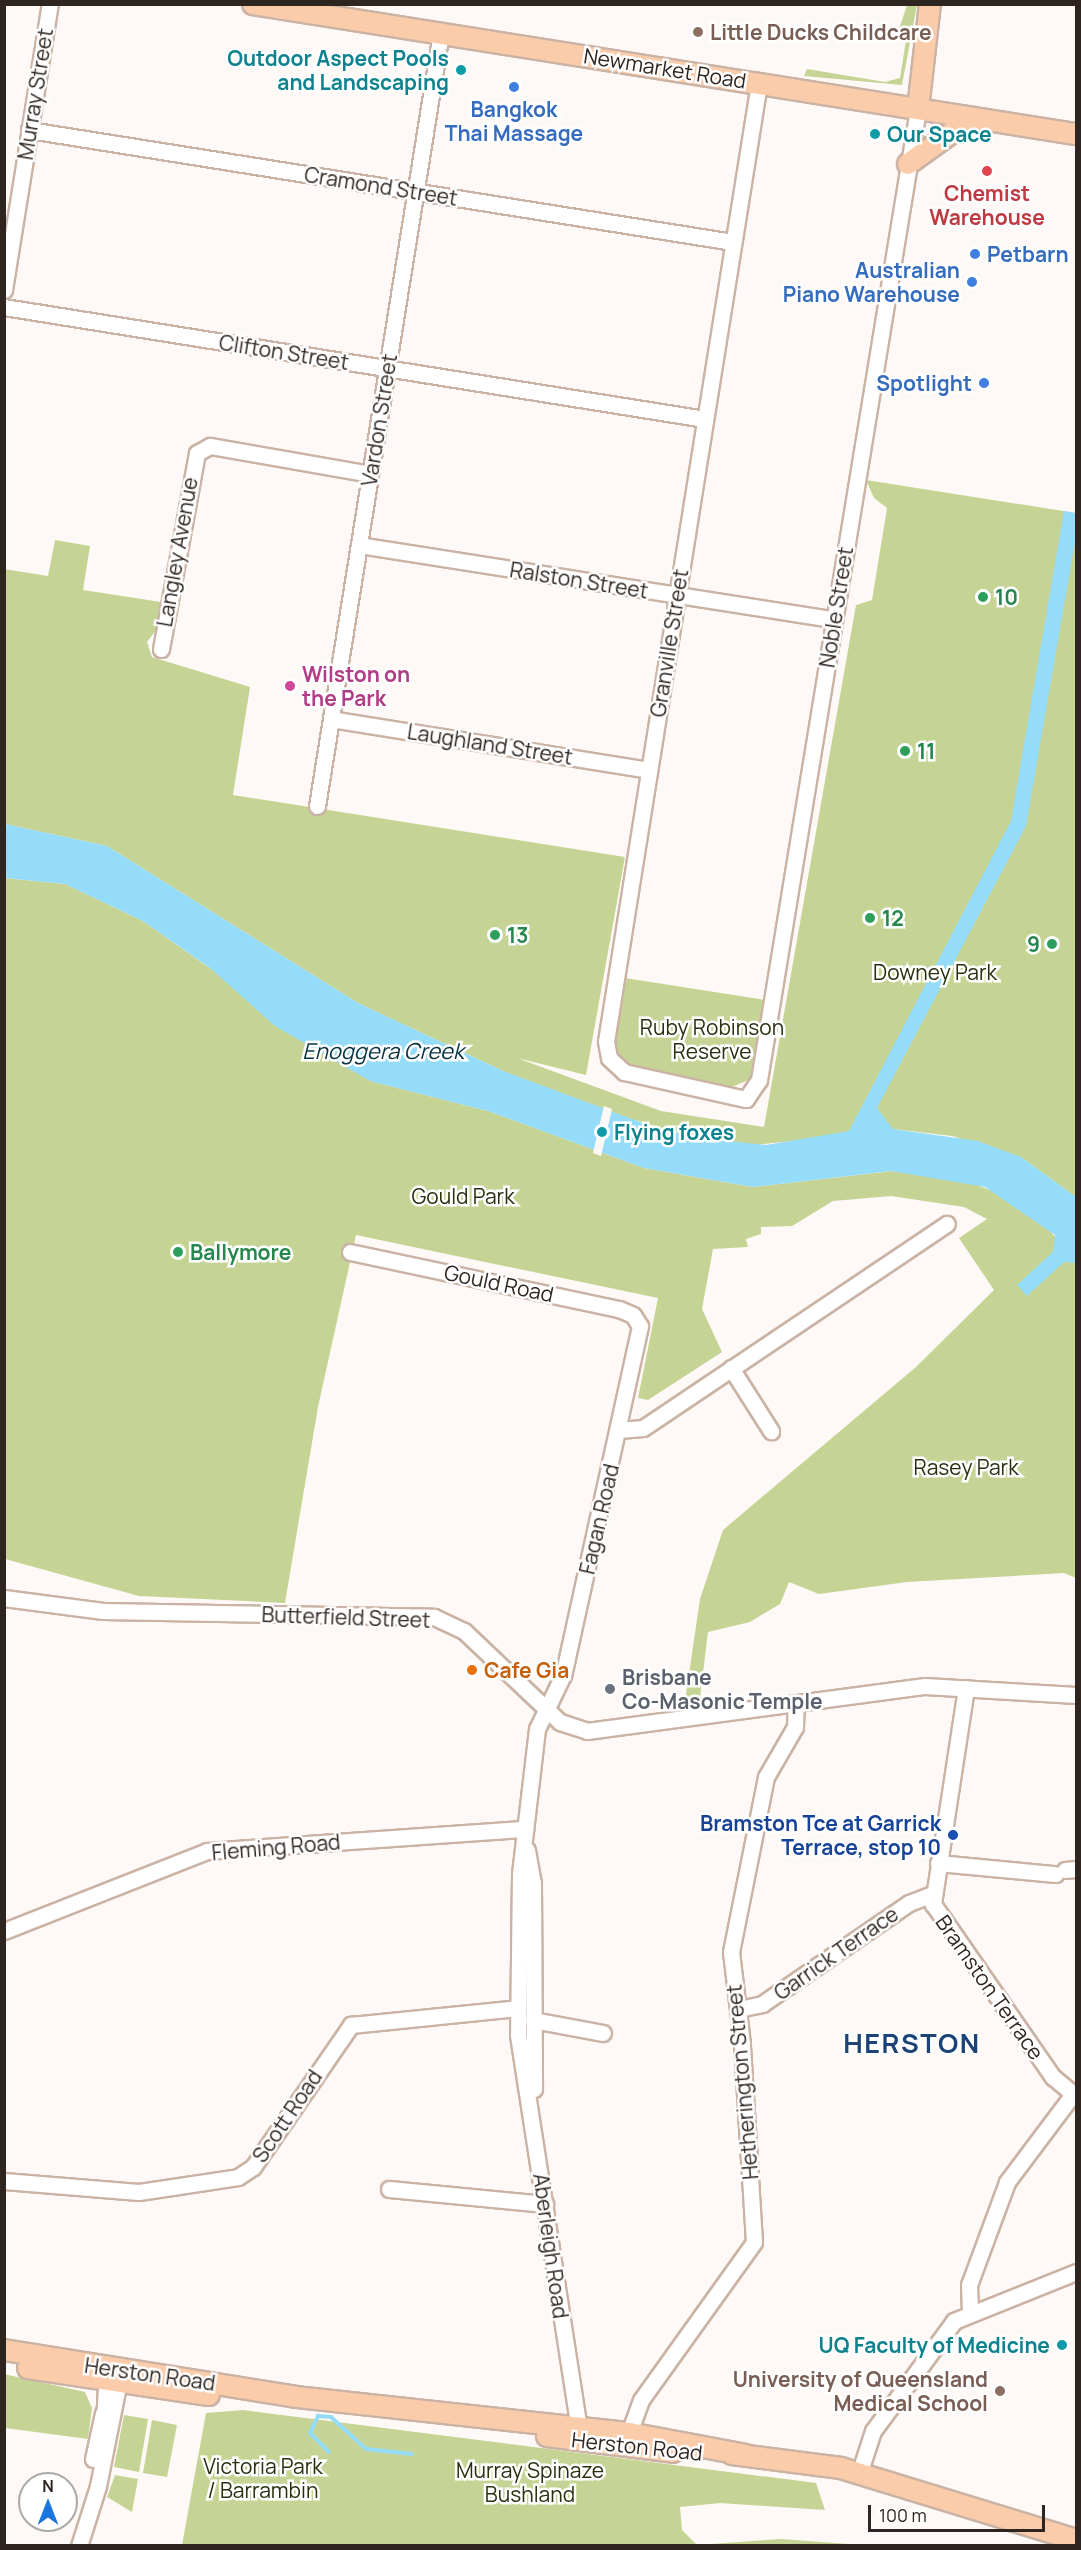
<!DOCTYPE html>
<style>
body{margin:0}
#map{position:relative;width:1081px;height:2550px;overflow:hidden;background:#fef9f6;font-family:Manrope,sans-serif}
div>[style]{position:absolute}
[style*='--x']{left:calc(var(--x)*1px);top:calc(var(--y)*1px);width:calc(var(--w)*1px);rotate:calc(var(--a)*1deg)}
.green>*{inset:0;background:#c5d494}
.water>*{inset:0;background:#94dcfa}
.pier>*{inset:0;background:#fef9f6}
.stream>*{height:4px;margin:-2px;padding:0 2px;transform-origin:2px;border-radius:2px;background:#94dcfa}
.roads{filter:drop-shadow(2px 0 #cab3a5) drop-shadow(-2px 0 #cab3a5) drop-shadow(0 2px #cab3a5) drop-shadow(0 -2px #cab3a5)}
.minor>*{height:15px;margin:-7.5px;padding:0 7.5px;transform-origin:7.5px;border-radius:7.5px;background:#fff}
.major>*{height:20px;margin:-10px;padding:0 10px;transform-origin:10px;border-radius:10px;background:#fbccaa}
.dots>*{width:16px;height:16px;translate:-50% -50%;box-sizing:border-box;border:3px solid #fff;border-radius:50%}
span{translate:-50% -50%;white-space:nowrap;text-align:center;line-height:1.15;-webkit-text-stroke:5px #fff;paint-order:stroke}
.education-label{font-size:21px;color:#785e54;font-weight:700}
.left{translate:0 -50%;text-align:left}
.right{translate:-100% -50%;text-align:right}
.culture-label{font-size:21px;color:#0d838f;font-weight:700}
.street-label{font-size:21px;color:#2e2520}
.shop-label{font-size:21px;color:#366cbe;font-weight:700}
.health-label{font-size:21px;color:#be3a42;font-weight:700}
.leisure-label{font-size:21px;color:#27864d;font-weight:700}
.hotel-label{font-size:21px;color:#b23c85;font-weight:700}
.park-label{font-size:21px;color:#29300f}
.food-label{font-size:21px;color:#c56008;font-weight:700}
.worship-label{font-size:21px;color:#5b616d;font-weight:700}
.transit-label{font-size:21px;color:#164399;font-weight:700}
.water-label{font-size:22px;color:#063443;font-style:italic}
.district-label{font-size:27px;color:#1b4378;font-weight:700;letter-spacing:1.5px}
.frame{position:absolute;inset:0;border:6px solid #2e2520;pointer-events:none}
.north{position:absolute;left:18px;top:2472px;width:60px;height:60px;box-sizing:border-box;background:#fff;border:2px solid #aba8a6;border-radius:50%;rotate:0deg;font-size:16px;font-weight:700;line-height:24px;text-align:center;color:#2e2520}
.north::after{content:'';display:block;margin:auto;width:21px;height:27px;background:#1c74de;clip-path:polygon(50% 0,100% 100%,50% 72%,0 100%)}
.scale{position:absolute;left:868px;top:2505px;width:177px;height:27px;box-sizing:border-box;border:3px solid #2e2520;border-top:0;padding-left:8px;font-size:18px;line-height:21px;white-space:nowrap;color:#2e2520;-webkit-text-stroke:4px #fff;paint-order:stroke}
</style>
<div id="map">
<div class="green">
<i style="clip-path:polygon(907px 5px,917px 5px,902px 85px,804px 76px,807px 69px,885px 82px,900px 78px,907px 34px,899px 29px)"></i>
<i style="clip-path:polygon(866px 480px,1076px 513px,1076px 1197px,1021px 1157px,952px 1136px,893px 1129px,755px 1145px,679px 1133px,631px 1119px,503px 1071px,358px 1003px,107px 846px,5px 824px,4px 569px,48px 576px,55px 540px,90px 546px,83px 590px,161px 602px,157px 629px,147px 642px,152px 657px,250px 687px,233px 795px,625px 857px,586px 1075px,517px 1058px,661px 1111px,764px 1127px,856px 605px,872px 600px,887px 508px,874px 498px)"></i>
<i style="clip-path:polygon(4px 878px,65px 884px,143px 921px,370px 1081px,488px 1111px,644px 1168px,753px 1187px,892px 1171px,969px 1182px,1000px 1194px,1044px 1224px,1076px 1261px,1076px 1578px,1064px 1573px,907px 1582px,819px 1594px,789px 1582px,780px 1604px,750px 1622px,708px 1632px,700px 1698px,685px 1701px,700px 1599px,723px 1530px,916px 1367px,994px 1290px,959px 1238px,987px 1219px,964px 1207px,891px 1196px,833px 1201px,792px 1226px,761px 1227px,761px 1234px,746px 1239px,748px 1247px,713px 1249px,702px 1309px,722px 1352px,648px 1400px,638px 1398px,658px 1298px,356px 1235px,318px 1407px,285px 1603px,139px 1596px,5px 1559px)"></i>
<i style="clip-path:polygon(625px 978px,766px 1000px,751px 1079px,727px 1089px,631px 1069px,615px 1048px)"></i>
<i style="clip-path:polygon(4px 2374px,85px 2392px,92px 2408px,88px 2439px,5px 2428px)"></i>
<i style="clip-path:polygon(243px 2410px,816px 2483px,825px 2510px,720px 2503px,680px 2507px,682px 2530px,697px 2545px,781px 2539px,862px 2545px,182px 2545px,206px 2413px)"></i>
<i style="clip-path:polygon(124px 2415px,148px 2419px,139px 2472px,114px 2467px)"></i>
<i style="clip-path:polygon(152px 2420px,177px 2425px,167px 2477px,143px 2473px)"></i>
<i style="clip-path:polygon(115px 2475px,138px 2479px,132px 2512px,107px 2497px)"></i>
</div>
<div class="water">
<i style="clip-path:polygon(1064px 511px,1076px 513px,1076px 536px,1026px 826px,877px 1108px,893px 1129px,978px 1141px,1021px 1157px,1076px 1197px,1076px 1263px,1064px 1262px,1027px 1296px,1017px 1285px,1053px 1252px,1055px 1235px,985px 1187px,891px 1171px,753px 1187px,644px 1168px,488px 1111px,370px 1081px,275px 1026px,210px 968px,143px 921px,65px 884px,5px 878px,5px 824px,107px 846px,358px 1003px,503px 1071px,656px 1128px,706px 1139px,766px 1145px,849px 1131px,1011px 821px)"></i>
</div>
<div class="pier">
<i style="clip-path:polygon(604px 1106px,612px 1109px,601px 1156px,593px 1153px)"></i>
</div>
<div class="stream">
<i style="--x:329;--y:2452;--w:27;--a:-135"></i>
<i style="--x:310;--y:2433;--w:19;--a:-65"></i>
<i style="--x:318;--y:2416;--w:13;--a:4"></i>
<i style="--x:331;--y:2417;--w:47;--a:42.4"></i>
<i style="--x:366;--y:2449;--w:46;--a:6.2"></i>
</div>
<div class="roads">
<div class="minor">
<i style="--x:759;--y:83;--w:970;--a:99.07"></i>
<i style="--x:606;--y:1041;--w:17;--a:80"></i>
<i style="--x:609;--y:1058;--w:21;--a:43"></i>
<i style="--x:624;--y:1072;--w:125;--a:12.5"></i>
<i style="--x:746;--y:1099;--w:23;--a:-56"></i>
<i style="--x:759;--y:1080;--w:984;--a:-80.7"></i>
<i style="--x:29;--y:130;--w:713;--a:9.04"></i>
<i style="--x:4;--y:290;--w:290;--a:-80.9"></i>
<i style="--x:4;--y:307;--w:710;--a:9.08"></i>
<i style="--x:359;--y:545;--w:481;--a:8.9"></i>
<i style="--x:161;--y:649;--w:199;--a:-79.6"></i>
<i style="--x:197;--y:453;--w:15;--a:-28"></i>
<i style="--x:210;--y:446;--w:162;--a:9.9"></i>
<i style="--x:331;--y:719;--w:322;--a:9.1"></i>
<i style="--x:317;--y:806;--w:783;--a:-80.89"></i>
<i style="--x:350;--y:1252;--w:275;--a:12"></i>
<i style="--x:619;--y:1309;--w:15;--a:23"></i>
<i style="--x:633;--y:1315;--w:13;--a:58"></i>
<i style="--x:640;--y:1326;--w:357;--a:102.4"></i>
<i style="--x:563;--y:1675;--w:60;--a:115.7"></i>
<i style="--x:537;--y:1729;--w:146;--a:96.7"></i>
<i style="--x:520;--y:1874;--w:161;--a:90.7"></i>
<i style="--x:518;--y:2035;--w:397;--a:81.2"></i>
<i style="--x:731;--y:1368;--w:75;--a:57.6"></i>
<i style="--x:619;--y:1430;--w:24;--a:-5"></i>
<i style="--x:643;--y:1428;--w:366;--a:-33.9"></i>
<i style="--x:4;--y:1598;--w:100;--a:7.5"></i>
<i style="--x:103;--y:1611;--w:331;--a:1"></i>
<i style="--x:434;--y:1617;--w:33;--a:25"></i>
<i style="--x:464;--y:1631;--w:132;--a:43.5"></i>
<i style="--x:560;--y:1722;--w:28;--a:18"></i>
<i style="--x:587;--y:1731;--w:341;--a:-7.6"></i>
<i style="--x:925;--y:1686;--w:151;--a:3.4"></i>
<i style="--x:966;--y:1688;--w:219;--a:98.7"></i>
<i style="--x:933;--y:1904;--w:211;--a:55.3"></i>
<i style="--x:1053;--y:2077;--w:30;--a:40"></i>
<i style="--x:527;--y:1850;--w:34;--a:80"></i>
<i style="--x:533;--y:1883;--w:206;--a:89.7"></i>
<i style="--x:938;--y:1863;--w:118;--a:5.4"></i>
<i style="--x:1065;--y:1870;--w:11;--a:-5"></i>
<i style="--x:4;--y:1931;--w:218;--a:-21.5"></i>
<i style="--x:207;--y:1851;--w:319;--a:-4"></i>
<i style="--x:739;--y:2009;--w:24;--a:-12"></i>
<i style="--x:762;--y:2004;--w:178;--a:-34.5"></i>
<i style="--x:909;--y:1903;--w:25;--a:-21"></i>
<i style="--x:533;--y:2020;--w:71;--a:10.5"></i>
<i style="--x:4;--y:2181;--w:135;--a:4.7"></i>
<i style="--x:139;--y:2192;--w:100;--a:-8.6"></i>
<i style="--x:238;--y:2177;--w:18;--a:-34"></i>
<i style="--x:253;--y:2167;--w:173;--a:-55.4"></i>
<i style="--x:351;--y:2025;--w:167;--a:-5.8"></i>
<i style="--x:389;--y:2189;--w:157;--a:5.5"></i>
<i style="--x:970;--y:2313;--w:28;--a:-92"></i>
<i style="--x:969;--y:2285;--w:110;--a:-69.7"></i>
<i style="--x:1007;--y:2182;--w:110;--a:-53.1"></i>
<i style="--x:104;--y:2422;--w:54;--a:-86.8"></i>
<i style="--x:629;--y:2433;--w:35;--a:-70"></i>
<i style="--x:641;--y:2400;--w:194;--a:-54.4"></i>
<i style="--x:754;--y:2242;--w:198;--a:-93.5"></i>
<i style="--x:742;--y:2044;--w:93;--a:-96.8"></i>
<i style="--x:731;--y:1952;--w:178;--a:-78.7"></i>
<i style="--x:766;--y:1777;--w:58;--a:-59.9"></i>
<i style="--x:795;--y:1727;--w:24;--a:-88"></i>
<i style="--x:93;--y:2459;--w:47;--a:-77.7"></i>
<i style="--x:859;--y:2474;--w:45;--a:-72"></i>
<i style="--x:873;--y:2431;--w:137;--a:-53.6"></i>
<i style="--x:954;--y:2321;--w:131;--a:-21.9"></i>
<i style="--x:79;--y:2546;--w:63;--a:-72.4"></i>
<i style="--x:98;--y:2486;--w:117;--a:-78.7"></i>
</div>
<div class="major">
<i style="--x:253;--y:4;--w:833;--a:8.98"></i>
<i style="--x:918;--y:109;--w:106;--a:-83.5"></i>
<i style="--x:908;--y:164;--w:79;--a:-35.7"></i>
<i style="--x:4;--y:2350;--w:296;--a:9.1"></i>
<i style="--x:296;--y:2397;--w:335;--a:6.2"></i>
<i style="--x:629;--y:2433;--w:118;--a:10.7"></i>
<i style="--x:28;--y:2368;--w:183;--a:8.5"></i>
<i style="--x:547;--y:2436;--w:127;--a:7.2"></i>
<i style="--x:732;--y:2454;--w:110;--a:7.3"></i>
<i style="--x:841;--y:2468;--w:246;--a:17"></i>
</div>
</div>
<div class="dots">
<i style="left:698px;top:32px;background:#8d6e63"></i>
<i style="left:461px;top:70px;background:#0f9aa8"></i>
<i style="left:514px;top:87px;background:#3f7fe0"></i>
<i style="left:875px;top:134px;background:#0f9aa8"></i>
<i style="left:987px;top:171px;background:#e0444e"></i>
<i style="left:975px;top:254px;background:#3f7fe0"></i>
<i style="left:972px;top:282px;background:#3f7fe0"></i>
<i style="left:984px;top:383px;background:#3f7fe0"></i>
<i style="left:983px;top:597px;background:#2e9e5b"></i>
<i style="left:290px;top:686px;background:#d1479c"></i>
<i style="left:905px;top:751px;background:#2e9e5b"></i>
<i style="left:870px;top:918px;background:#2e9e5b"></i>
<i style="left:495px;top:935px;background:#2e9e5b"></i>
<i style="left:1052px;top:944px;background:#2e9e5b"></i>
<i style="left:602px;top:1132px;background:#0f9aa8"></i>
<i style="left:178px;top:1252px;background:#2e9e5b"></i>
<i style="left:472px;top:1670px;background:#e8710a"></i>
<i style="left:610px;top:1689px;background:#6b7280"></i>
<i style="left:953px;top:1835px;background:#1a4fb4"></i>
<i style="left:1062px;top:2345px;background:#0f9aa8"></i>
<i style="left:1000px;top:2391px;background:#8d6e63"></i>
</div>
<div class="education-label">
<span class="left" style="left:710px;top:32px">Little Ducks Childcare</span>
<span class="right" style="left:988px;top:2391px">University of Queensland<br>Medical School</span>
</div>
<div class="culture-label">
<span class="right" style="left:449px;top:70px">Outdoor Aspect Pools<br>and Landscaping</span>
<span class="left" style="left:887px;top:134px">Our Space</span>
<span class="left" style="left:614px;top:1132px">Flying foxes</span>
<span class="right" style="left:1050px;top:2345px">UQ Faculty of Medicine</span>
</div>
<div class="street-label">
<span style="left:665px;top:68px;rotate:9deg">Newmarket Road</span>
<span style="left:35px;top:94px;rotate:-81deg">Murray Street</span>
<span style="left:381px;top:186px;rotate:9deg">Cramond Street</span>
<span style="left:284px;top:352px;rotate:9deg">Clifton Street</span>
<span style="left:379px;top:420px;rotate:-81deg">Vardon Street</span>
<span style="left:177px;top:552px;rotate:-80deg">Langley Avenue</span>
<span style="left:579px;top:580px;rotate:9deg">Ralston Street</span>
<span style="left:836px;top:607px;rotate:-81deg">Noble Street</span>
<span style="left:669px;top:643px;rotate:-81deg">Granville Street</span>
<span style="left:490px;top:744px;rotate:9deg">Laughland Street</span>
<span style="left:499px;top:1283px;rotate:12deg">Gould Road</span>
<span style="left:599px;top:1519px;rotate:-77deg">Fagan Road</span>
<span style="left:346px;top:1617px;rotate:2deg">Butterfield Street</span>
<span style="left:276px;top:1847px;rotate:-5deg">Fleming Road</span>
<span style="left:836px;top:1953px;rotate:-35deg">Garrick Terrace</span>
<span style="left:990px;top:1987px;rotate:55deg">Bramston Terrace</span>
<span style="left:742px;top:2082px;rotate:-95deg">Hetherington Street</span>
<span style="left:287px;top:2116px;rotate:-56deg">Scott Road</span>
<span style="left:551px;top:2246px;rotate:82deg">Aberleigh Road</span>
<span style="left:150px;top:2374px;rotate:8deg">Herston Road</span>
<span style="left:637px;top:2446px;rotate:6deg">Herston Road</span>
</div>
<div class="shop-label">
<span style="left:514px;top:121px">Bangkok<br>Thai Massage</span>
<span class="left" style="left:987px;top:254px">Petbarn</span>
<span class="right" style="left:960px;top:282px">Australian<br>Piano Warehouse</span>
<span class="right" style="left:972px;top:383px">Spotlight</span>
</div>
<div class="health-label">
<span style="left:987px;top:205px">Chemist<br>Warehouse</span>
</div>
<div class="leisure-label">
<span class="left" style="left:995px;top:597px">10</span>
<span class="left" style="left:917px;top:751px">11</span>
<span class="left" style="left:882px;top:918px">12</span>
<span class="left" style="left:507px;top:935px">13</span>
<span class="right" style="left:1040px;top:944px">9</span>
<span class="left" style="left:190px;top:1252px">Ballymore</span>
</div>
<div class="hotel-label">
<span class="left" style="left:302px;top:686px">Wilston on<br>the Park</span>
</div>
<div class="park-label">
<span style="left:935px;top:972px">Downey Park</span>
<span style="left:712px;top:1039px">Ruby Robinson<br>Reserve</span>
<span style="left:463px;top:1196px">Gould Park</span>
<span style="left:966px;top:1467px">Rasey Park</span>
<span style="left:263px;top:2478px">Victoria Park<br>/ Barrambin</span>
<span style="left:530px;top:2482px">Murray Spinaze<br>Bushland</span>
</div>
<div class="food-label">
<span class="left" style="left:484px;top:1670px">Cafe Gia</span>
</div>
<div class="worship-label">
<span class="left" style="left:622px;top:1689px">Brisbane<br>Co-Masonic Temple</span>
</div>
<div class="transit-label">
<span class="right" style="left:941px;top:1835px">Bramston Tce at Garrick<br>Terrace, stop 10</span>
</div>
<div class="water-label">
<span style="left:383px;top:1052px">Enoggera Creek</span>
</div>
<div class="district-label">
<span style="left:912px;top:2043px">HERSTON</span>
</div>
<div class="frame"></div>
<div class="north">N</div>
<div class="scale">100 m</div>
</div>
